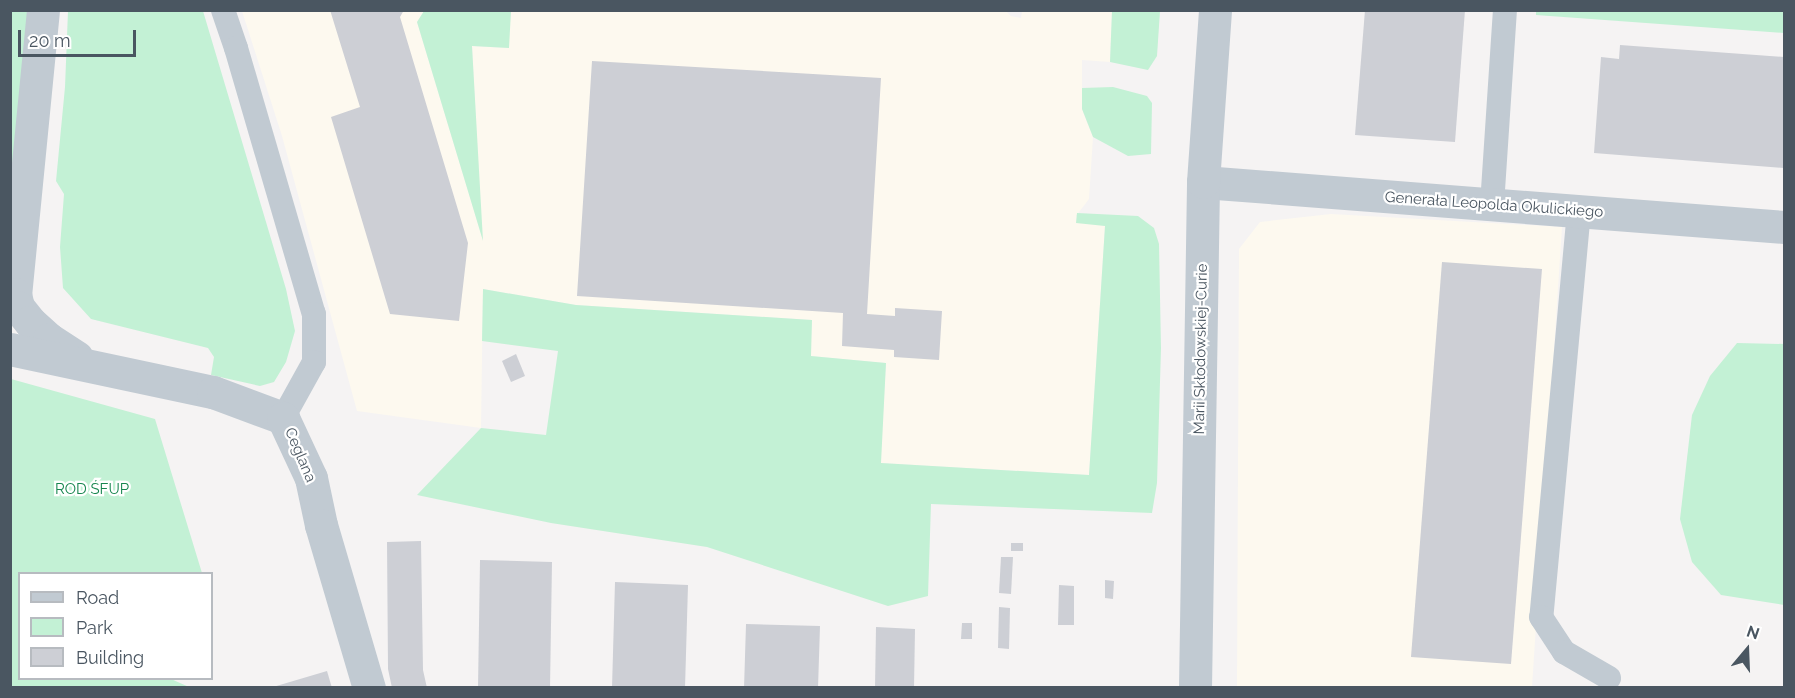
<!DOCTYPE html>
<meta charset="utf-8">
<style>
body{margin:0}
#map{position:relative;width:1795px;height:698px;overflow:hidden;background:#f5f3f3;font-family:Raleway,sans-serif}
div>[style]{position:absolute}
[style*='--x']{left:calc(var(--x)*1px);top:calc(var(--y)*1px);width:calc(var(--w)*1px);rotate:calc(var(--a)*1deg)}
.commercial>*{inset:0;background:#fdf9ef}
.green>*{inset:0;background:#c3f1d5}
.building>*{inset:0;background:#cdcfd5}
.service>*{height:24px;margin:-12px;padding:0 12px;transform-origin:12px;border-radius:12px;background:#c1cad2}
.minor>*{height:33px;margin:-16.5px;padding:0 16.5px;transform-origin:16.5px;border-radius:16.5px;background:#c1cad2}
span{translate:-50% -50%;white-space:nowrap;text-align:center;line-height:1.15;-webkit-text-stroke:4.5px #fff;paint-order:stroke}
.street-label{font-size:15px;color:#4a5661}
.park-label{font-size:15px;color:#17864f}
.frame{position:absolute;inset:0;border:12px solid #4a5661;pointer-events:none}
.legend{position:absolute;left:18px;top:572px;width:195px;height:108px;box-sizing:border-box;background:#fff;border:2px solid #b7bbc0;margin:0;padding:8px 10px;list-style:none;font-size:18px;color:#4a5661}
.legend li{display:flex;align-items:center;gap:12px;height:30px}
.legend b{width:30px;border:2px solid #b7bbc0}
.north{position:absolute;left:1717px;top:620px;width:60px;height:60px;-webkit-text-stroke:4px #fff;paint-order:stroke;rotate:19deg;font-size:16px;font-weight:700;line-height:24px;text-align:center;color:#4a5661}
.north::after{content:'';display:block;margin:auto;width:21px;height:27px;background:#4a5661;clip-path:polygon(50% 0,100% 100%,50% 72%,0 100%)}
.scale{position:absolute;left:18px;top:30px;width:118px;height:27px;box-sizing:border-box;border:3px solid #4a5661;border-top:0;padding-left:8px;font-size:18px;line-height:21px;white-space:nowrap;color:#4a5661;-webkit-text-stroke:4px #fff;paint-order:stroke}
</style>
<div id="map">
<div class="commercial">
<i style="clip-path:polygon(895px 10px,1005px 10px,1011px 16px,1021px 18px,1022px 11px,1112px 11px,1110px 62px,1082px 60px,1082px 109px,1093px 137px,1089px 199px,1076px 216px,1105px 226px,1089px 475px,880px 463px,886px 363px,810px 356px,812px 320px,576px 305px,483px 289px,481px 428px,357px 411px,282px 136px,242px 11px,424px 11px,417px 22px,482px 237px,472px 46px,508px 48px,511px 11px)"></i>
<i style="clip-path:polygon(1331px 214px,1562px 227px,1532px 687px,1237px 688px,1239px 249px,1260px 222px)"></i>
</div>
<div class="green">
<i style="clip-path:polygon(1536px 10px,1784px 11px,1784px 33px,1536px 15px)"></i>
<i style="clip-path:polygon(11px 11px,43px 11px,11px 183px,10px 15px)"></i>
<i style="clip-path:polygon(68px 11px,203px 11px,286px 289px,295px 331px,286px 362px,274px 382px,260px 386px,211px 375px,214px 357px,208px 348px,91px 319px,63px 288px,60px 247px,64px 194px,56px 181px,65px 87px)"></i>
<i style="clip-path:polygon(424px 11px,511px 11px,509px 48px,472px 46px,483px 241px,417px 22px)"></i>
<i style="clip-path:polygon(1112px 11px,1160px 11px,1157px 56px,1148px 70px,1110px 62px)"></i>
<i style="clip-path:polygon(1113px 87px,1147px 96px,1152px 103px,1151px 154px,1128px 156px,1093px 137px,1082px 109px,1082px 88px)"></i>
<i style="clip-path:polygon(1077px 213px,1138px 216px,1154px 228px,1159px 244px,1161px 348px,1157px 483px,1152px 513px,931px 504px,928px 596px,888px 606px,707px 547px,551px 523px,417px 495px,481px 428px,546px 435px,558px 351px,482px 341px,483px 289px,576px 305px,812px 320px,811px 356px,886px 363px,881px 463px,1089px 475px,1105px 226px,1076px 223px)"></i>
<i style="clip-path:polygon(1737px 343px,1784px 344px,1784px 605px,1721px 595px,1692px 562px,1680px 519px,1692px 415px,1710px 376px)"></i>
<i style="clip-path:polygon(11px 379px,155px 419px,202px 573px,20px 574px,20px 678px,171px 679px,189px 687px,11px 687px)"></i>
</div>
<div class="building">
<i style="clip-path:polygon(330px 10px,404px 10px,400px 17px,468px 243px,459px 321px,390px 314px,331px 117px,360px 107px)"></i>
<i style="clip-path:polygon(1365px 10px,1465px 10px,1455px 142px,1355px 135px)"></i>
<i style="clip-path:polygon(1620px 45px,1784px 57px,1784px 168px,1594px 153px,1601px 57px,1619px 59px)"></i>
<i style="clip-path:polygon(592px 61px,881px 78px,867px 314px,895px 316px,895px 308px,942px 311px,939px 360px,894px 357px,894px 350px,842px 346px,843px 313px,577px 296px)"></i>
<i style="clip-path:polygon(1442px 262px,1542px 269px,1511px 664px,1411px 657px)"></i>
<i style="clip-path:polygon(516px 354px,525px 376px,511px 382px,502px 361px)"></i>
<i style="clip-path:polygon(421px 541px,423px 670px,427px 688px,392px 688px,388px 669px,387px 542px)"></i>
<i style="clip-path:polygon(1011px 543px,1023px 543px,1023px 551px,1011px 551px)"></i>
<i style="clip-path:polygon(1001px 557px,1013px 557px,1011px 594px,999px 593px)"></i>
<i style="clip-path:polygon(480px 560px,552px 562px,550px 688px,478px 688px)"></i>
<i style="clip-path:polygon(1105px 580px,1114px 581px,1113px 599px,1105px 598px)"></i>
<i style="clip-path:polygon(615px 582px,688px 585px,685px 688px,612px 688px)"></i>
<i style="clip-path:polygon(1059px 585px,1074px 586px,1074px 625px,1058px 625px)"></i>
<i style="clip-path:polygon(999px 607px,1010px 608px,1009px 649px,998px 648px)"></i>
<i style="clip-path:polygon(962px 623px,972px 623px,972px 639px,961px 639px)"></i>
<i style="clip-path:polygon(746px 624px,820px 626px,818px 688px,744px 688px)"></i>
<i style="clip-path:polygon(876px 627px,915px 629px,914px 688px,875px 688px)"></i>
<i style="clip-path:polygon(327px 671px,332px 688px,273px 688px,273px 687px)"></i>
</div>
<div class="service">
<i style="--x:223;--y:10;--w:40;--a:71.1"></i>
<i style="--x:236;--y:48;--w:277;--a:73.7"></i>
<i style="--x:314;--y:314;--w:48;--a:90"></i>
<i style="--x:314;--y:362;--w:64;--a:119"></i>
<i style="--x:1492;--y:205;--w:195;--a:-86.2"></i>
<i style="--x:1579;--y:211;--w:408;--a:95.3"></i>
<i style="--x:1541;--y:617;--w:42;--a:56.7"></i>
<i style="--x:1564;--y:652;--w:52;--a:30"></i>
</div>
<div class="minor">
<i style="--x:43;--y:10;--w:285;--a:95.6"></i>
<i style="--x:15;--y:294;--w:13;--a:77"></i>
<i style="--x:18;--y:307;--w:19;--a:51"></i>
<i style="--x:30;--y:322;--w:25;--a:42"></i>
<i style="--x:49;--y:339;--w:33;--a:33"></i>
<i style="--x:1203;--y:182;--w:583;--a:4.43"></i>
<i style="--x:10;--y:349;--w:208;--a:12"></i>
<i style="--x:213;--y:392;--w:75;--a:20.4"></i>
<i style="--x:283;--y:418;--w:66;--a:65"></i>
<i style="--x:311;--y:478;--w:48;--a:78"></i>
<i style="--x:321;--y:525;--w:170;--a:73.6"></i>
<i style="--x:1195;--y:688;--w:506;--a:-89.09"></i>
<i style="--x:1203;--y:182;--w:172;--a:-86"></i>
</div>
<div class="street-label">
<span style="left:1494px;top:205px;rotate:4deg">Generała Leopolda Okulickiego</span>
<span style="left:1201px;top:349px;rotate:-89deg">Marii Skłodowskiej-Curie</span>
<span style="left:300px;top:455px;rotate:67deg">Ceglana</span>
</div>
<div class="park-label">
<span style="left:92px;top:490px">ROD ŚFUP</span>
</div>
<div class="frame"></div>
<ul class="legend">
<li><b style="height:8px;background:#c1cad2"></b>Road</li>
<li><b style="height:16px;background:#c3f1d5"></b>Park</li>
<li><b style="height:16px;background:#cdcfd5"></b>Building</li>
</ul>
<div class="north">N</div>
<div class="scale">20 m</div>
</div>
